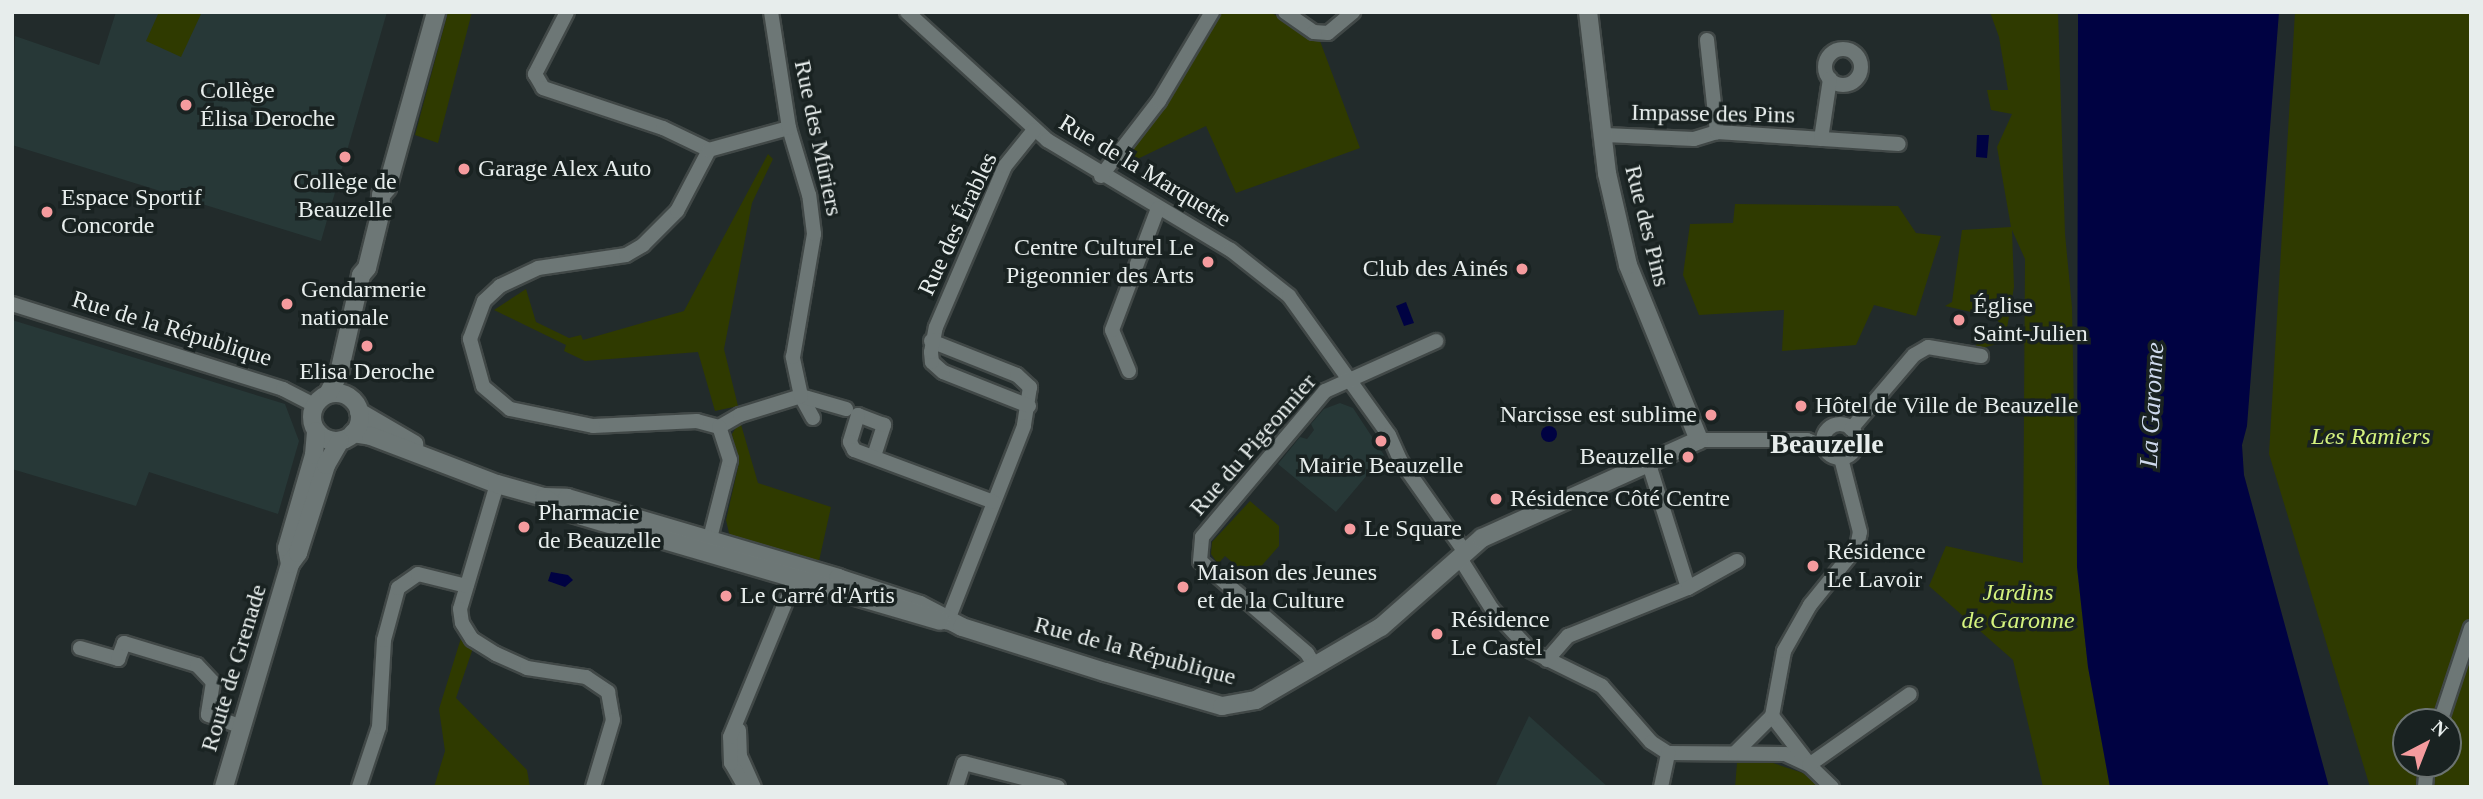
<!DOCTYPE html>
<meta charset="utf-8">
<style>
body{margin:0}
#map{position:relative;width:2483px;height:799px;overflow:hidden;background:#222b2b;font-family:Georgia,serif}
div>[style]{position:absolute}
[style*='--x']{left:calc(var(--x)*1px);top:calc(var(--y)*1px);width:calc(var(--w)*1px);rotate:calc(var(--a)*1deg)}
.built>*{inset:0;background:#273837}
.green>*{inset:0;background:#2f3a00}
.water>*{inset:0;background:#000242}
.round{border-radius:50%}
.roads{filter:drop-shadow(2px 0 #414847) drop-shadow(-2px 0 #414847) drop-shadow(0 2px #414847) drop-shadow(0 -2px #414847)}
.minor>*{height:14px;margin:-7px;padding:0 7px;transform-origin:7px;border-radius:7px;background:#6d7776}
.minor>.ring{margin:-7px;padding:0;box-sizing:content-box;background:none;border:14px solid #6d7776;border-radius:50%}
.tertiary>*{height:18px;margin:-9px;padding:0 9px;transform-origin:9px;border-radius:9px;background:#6d7776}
.secondary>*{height:18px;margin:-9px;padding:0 9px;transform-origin:9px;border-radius:9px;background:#6d7776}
.secondary>.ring{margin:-9px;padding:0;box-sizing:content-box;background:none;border:18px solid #6d7776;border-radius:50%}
.dots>*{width:19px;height:19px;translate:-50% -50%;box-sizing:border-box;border:4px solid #192221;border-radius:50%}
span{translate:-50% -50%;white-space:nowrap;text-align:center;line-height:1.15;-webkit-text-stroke:7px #192221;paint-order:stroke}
.poi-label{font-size:24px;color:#e7edec}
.left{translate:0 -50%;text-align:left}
.right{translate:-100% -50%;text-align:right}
.street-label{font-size:24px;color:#e7edec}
.park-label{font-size:24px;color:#d5f37e;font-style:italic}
.water-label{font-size:26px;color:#ced9ed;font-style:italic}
.quarter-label{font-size:28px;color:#e7edec;font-weight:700}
.frame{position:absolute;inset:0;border:14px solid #e7edec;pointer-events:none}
.north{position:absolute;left:2392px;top:708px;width:70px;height:70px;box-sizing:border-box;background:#192221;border:2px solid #6b7372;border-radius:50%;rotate:42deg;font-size:19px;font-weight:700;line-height:28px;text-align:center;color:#e7edec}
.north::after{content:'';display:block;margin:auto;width:24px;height:32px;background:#f59b9e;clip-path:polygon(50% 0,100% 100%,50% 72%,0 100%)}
</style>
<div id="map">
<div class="built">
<i style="clip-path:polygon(116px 12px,387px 12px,321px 241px,12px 145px,15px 36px,99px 65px)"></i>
<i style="clip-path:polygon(12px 320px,285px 404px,299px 441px,278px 514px,149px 472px,136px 506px,12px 469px)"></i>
<i style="clip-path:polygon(1340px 403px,1353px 408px,1384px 455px,1336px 512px,1278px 464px,1300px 437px,1307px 439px,1314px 430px,1311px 424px,1324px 409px)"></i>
<i style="clip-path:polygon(1529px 716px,1608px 787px,1495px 787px)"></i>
</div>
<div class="green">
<i style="clip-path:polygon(159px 12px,202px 12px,181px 57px,146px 41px)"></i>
<i style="clip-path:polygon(448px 12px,472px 12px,438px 143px,415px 135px)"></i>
<i style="clip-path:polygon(1220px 12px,1270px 12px,1320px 41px,1360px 148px,1236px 193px,1206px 126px,1123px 166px,1121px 161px,1171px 94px)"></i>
<i style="clip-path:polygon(1990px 12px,2058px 12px,2065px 234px,2072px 307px,2077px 567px,2088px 667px,2110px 787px,2043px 787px,2013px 660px,1929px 586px,1946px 546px,2023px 563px,2025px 259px,2012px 230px,2014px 287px,2007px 328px,1997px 344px,1975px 350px,1977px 341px,1984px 342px,1986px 335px,1989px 339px,1998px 334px,2000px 323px,1994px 318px,1995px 311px,1974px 305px,1971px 312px,1945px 306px,1952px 302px,1962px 230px,2011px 227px,1997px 147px,2012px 114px,1991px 110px,1987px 90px,2008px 90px,1999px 37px)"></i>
<i style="clip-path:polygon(evenodd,2295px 12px,2471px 12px,2471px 787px,2370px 787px,2269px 454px,2295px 12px,2406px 722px,2448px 722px,2448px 764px,2406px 764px,2406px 722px)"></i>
<i style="clip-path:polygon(768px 154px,773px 159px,752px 203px,724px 349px,738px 406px,715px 411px,698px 352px,585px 361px,564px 351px,566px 345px,494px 310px,526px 289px,536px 322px,569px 338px,581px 335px,583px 340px,684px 311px)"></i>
<i style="clip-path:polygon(1735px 204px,1898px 206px,1916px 233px,1941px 236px,1916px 316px,1874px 305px,1856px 345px,1782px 351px,1784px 310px,1699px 315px,1683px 275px,1690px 224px,1733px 223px)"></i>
<i style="clip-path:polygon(740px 421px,758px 483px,831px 507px,819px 561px,736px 540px,729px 533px,726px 520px,739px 463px,732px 434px)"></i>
<i style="clip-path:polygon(1250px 501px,1279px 526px,1279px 546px,1256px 572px,1240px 569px,1225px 556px,1218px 564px,1211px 554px,1212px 542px)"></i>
<i style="clip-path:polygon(461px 638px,473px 648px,456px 698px,527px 770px,530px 787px,434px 787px,445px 751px,439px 709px)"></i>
<i style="clip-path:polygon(1770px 762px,1803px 773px,1820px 787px,1735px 787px,1737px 763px)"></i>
</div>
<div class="water">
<i style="clip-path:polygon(2078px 12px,2279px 12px,2247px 426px,2242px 445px,2244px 475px,2329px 787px,2110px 787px,2088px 667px,2077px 567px)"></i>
<i style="clip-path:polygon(1977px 135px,1989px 135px,1987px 158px,1976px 157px)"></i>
<i style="clip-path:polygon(1406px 302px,1414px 323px,1404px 326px,1396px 306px)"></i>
<i class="round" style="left:1541px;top:426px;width:16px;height:16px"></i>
<i style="clip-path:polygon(551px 572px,568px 575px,573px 580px,565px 587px,548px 581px)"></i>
</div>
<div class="roads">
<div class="minor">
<i style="--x:567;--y:12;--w:70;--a:117.3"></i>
<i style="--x:535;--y:74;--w:16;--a:60"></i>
<i style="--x:543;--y:88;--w:126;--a:18.4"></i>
<i style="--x:663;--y:128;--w:51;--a:25.6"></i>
<i style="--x:907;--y:12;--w:190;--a:42.4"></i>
<i style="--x:1047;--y:140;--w:214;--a:30.9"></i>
<i style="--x:1231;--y:250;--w:74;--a:38.4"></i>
<i style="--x:1289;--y:296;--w:171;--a:54.3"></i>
<i style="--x:1389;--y:435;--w:27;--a:66"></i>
<i style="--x:1400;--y:460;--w:108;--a:54.8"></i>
<i style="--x:1462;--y:548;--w:15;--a:86"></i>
<i style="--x:1463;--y:563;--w:54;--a:57.8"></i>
<i style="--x:1492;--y:609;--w:57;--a:47.1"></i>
<i style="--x:1531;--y:651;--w:79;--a:26.2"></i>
<i style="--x:1602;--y:686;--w:74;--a:48.8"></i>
<i style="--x:1651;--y:742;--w:20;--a:33"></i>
<i style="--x:1668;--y:753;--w:117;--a:0.5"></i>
<i style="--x:1785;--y:754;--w:26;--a:25"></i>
<i style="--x:1809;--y:765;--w:32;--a:44"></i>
<i style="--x:1285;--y:12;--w:35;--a:35"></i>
<i style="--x:1314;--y:32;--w:14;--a:4"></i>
<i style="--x:1328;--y:33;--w:33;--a:-40"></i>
<i style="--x:1707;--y:40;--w:93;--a:83.8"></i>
<i class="ring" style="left:1825px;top:49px;width:22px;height:22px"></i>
<i style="--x:1605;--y:135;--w:89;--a:2.6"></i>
<i style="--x:1694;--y:139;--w:24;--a:-17"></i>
<i style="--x:1717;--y:132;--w:182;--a:3.8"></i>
<i style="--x:1821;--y:139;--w:61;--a:-81.5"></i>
<i style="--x:1101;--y:176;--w:95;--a:-52.3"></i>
<i style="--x:1159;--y:101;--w:104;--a:-59.2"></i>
<i style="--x:12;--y:304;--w:284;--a:17.4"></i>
<i style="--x:283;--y:389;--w:35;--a:27"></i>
<i style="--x:931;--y:341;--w:92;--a:21.6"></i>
<i style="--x:1017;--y:375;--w:18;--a:43"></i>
<i style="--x:1030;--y:387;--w:39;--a:99"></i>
<i style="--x:1024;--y:426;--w:211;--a:111.4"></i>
<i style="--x:1129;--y:371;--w:44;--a:-112.5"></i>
<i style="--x:1112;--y:330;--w:130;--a:-69.3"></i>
<i style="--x:1029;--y:406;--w:92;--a:-158.4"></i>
<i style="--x:943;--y:372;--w:15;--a:-138"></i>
<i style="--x:932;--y:362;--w:10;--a:-96"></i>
<i style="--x:931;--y:352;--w:25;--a:-79"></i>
<i style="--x:936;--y:327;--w:175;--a:-66.8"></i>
<i style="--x:1005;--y:166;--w:46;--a:-51.1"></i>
<i style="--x:813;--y:418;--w:25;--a:-119"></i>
<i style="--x:801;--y:396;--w:47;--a:16.1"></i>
<i class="ring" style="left:1823px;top:424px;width:20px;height:20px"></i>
<i style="--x:719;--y:427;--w:23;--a:-165"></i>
<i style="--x:697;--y:421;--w:104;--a:177.2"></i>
<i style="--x:593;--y:426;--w:85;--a:-168.4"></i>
<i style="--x:510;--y:409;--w:35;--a:-140"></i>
<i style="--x:483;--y:386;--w:49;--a:-105.5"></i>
<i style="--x:470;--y:339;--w:40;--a:-69.8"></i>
<i style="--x:484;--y:301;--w:22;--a:-43"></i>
<i style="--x:500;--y:286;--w:42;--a:-25.3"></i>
<i style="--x:538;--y:268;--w:89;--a:-8.4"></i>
<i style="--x:626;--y:255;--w:20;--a:-30"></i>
<i style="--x:643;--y:245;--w:48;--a:-45"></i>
<i style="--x:677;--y:211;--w:69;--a:-62.3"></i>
<i style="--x:709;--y:150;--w:83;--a:-15.4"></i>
<i style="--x:719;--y:427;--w:24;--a:-30"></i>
<i style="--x:740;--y:415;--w:64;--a:-17.3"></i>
<i style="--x:801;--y:396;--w:40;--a:-102"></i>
<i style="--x:793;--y:357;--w:125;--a:-80.3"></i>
<i style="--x:814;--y:234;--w:39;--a:-97"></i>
<i style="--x:809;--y:195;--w:70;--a:-106.6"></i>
<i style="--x:789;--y:128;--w:117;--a:-98.8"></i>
<i style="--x:1851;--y:429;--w:97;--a:-49.6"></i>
<i style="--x:1914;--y:355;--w:16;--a:-30"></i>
<i style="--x:1928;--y:347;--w:54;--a:9.6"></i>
<i style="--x:1699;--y:440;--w:108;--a:0"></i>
<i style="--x:1807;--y:440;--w:18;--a:22"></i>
<i style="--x:874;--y:456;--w:33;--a:-72"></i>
<i style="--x:884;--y:425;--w:28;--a:-159"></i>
<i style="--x:858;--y:415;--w:28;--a:107"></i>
<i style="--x:850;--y:442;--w:9;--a:63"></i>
<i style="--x:854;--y:450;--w:149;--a:20.4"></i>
<i style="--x:1648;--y:461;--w:133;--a:72.5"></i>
<i style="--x:497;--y:484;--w:130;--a:106.5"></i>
<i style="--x:460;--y:609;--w:14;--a:82"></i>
<i style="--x:462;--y:623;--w:19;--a:58"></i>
<i style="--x:472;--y:639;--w:28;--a:32"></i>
<i style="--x:496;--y:654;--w:34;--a:24"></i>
<i style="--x:527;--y:668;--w:60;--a:8.7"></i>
<i style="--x:586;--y:677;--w:27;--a:34"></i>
<i style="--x:608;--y:692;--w:28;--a:80"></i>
<i style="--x:613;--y:720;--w:70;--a:106.6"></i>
<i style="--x:707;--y:550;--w:93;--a:-75.7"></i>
<i style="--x:730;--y:460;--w:35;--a:-108"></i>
<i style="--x:80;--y:648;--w:40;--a:16"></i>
<i style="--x:118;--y:659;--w:17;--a:-69"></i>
<i style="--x:124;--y:643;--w:76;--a:16.8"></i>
<i style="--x:197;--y:665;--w:23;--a:47"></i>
<i style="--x:213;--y:682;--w:33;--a:99"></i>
<i style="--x:208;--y:715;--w:37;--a:19"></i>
<i style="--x:1547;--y:660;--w:32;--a:-49"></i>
<i style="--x:1568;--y:636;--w:129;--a:-21.8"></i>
<i style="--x:1688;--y:588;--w:56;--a:-28.9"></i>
<i style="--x:1315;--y:666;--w:15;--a:-122"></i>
<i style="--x:1307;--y:653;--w:141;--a:-139.3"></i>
<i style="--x:1200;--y:561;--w:24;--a:-85"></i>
<i style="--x:1202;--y:537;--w:191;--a:-49.9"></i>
<i style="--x:1325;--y:391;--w:122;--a:-24.2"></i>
<i style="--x:1772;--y:716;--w:61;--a:52.4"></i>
<i style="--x:2440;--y:722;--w:99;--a:-71.7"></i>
<i style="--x:739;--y:730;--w:26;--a:88"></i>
<i style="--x:740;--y:756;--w:34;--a:66"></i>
<i style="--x:1735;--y:753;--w:52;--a:-45"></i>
<i style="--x:1772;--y:716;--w:66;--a:-79.5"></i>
<i style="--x:1784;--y:651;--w:53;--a:-60.5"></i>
<i style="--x:1810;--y:605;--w:75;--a:-51"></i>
<i style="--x:1857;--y:547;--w:15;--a:-79"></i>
<i style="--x:1860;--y:532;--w:76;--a:-104.4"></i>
<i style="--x:1809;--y:765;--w:123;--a:-35.1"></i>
<i style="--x:359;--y:787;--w:63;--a:-71.6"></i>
<i style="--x:379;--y:727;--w:87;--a:-86.7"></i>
<i style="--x:384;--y:640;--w:54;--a:-74.9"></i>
<i style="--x:398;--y:588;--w:24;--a:-35"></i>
<i style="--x:418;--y:574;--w:50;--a:13.8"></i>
<i style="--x:745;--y:787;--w:28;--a:-120"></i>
<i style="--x:731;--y:763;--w:26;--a:-92"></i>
<i style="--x:730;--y:737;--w:178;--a:-67.6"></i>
<i style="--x:956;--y:787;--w:25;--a:-72"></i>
<i style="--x:964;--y:763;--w:97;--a:14.3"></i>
<i style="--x:1661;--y:787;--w:35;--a:-78"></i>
<i style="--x:2425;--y:787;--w:23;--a:-85"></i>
</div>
<div class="tertiary">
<i style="--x:359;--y:412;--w:64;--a:30.2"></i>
<i style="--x:353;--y:433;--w:18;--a:9"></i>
<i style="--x:371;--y:436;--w:135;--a:20.9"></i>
<i style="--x:497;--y:484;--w:49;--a:15.5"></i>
<i style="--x:544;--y:497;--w:23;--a:2"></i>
<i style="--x:567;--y:498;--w:283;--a:16.4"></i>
<i style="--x:838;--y:578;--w:86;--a:18.2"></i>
<i style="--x:920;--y:605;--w:47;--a:27.6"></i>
<i style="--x:962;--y:627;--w:150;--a:17.5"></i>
<i style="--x:1105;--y:672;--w:122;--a:16.2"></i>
<i style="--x:1222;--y:706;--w:35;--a:-10"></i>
<i style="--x:1256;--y:700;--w:145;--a:-30.3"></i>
<i style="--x:1381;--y:627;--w:135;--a:-41.4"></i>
<i style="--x:1482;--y:538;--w:238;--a:-24.3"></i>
<i style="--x:1699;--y:440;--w:189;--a:-112.1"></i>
<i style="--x:1628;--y:265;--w:94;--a:-102.9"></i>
<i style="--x:1607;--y:173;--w:162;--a:-96.7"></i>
<i style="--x:545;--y:498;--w:20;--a:37"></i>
<i style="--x:561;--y:510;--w:395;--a:16.3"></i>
</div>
<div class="secondary">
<i class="ring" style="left:312px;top:393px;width:30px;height:30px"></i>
<i style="--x:328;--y:394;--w:24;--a:-62"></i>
<i style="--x:339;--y:373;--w:100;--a:-77.3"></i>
<i style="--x:361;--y:275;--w:9;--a:-49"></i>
<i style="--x:367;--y:268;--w:55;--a:-76.2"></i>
<i style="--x:380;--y:215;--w:20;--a:-87"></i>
<i style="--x:381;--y:195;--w:9;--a:-49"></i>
<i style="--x:387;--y:188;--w:183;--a:-74.4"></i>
<i style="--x:290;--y:564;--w:16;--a:-101"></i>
<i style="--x:287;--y:548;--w:97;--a:-73.8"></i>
<i style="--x:314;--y:455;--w:24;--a:-85"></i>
<i style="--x:224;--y:787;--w:233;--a:-73.5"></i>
<i style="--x:290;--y:564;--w:14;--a:-54"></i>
<i style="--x:298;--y:553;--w:92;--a:-72.3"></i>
<i style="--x:326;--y:465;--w:28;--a:-60"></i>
</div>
</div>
<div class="dots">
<i style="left:186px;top:105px;background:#f59b9e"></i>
<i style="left:345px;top:157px;background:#f59b9e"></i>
<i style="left:464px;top:169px;background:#f59b9e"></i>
<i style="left:47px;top:212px;background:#f59b9e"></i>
<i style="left:1208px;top:262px;background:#f59b9e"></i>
<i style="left:1522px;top:269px;background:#f59b9e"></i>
<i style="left:287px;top:304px;background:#f59b9e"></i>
<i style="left:1959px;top:320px;background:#f59b9e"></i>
<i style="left:367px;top:346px;background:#f59b9e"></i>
<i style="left:1801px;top:406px;background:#f59b9e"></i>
<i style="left:1711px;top:415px;background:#f59b9e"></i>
<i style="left:1381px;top:441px;background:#f59b9e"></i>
<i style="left:1688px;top:457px;background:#f59b9e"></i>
<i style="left:1496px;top:499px;background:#f59b9e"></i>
<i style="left:524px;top:527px;background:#f59b9e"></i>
<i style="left:1350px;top:529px;background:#f59b9e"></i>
<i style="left:1813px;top:566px;background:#f59b9e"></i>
<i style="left:1183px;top:587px;background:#f59b9e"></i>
<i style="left:726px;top:596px;background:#f59b9e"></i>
<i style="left:1437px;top:634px;background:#f59b9e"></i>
</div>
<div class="poi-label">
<span class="left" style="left:200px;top:105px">Collège<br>Élisa Deroche</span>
<span class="left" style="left:478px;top:169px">Garage Alex Auto</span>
<span style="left:345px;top:196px">Collège de<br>Beauzelle</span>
<span class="left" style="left:61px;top:212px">Espace Sportif<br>Concorde</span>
<span class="right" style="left:1194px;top:262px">Centre Culturel Le<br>Pigeonnier des Arts</span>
<span class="right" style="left:1508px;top:269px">Club des Ainés</span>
<span class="left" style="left:301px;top:304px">Gendarmerie<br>nationale</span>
<span class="left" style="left:1973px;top:320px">Église<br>Saint-Julien</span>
<span style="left:367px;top:372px">Elisa Deroche</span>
<span class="left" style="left:1815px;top:406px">Hôtel de Ville de Beauzelle</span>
<span class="right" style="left:1697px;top:415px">Narcisse est sublime</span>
<span class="right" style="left:1674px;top:457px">Beauzelle</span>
<span style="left:1381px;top:466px">Mairie Beauzelle</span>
<span class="left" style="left:1510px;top:499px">Résidence Côté Centre</span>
<span class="left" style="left:538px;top:527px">Pharmacie<br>de Beauzelle</span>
<span class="left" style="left:1364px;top:529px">Le Square</span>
<span class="left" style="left:1827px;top:566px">Résidence<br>Le Lavoir</span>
<span class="left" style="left:1197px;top:587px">Maison des Jeunes<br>et de la Culture</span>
<span class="left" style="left:740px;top:596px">Le Carré d'Artis</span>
<span class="left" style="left:1451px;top:634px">Résidence<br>Le Castel</span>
</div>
<div class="street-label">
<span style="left:1713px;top:114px;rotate:1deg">Impasse des Pins</span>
<span style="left:818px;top:138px;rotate:78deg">Rue des Mûriers</span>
<span style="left:1145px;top:171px;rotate:31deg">Rue de la Marquette</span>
<span style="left:958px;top:224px;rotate:-65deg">Rue des Érables</span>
<span style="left:1647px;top:226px;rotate:76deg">Rue des Pins</span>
<span style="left:172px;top:329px;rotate:17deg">Rue de la République</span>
<span style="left:1253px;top:445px;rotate:-49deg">Rue du Pigeonnier</span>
<span style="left:1135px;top:651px;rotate:15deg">Rue de la République</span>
<span style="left:234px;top:668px;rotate:-73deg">Route de Grenade</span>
</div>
<div class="park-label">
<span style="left:2371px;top:437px">Les Ramiers</span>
<span style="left:2018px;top:607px">Jardins<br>de Garonne</span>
</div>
<div class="water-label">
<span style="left:2152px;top:405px;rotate:-87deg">La Garonne</span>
</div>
<div class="quarter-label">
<span style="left:1827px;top:444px">Beauzelle</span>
</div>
<div class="frame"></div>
<div class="north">N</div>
</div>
